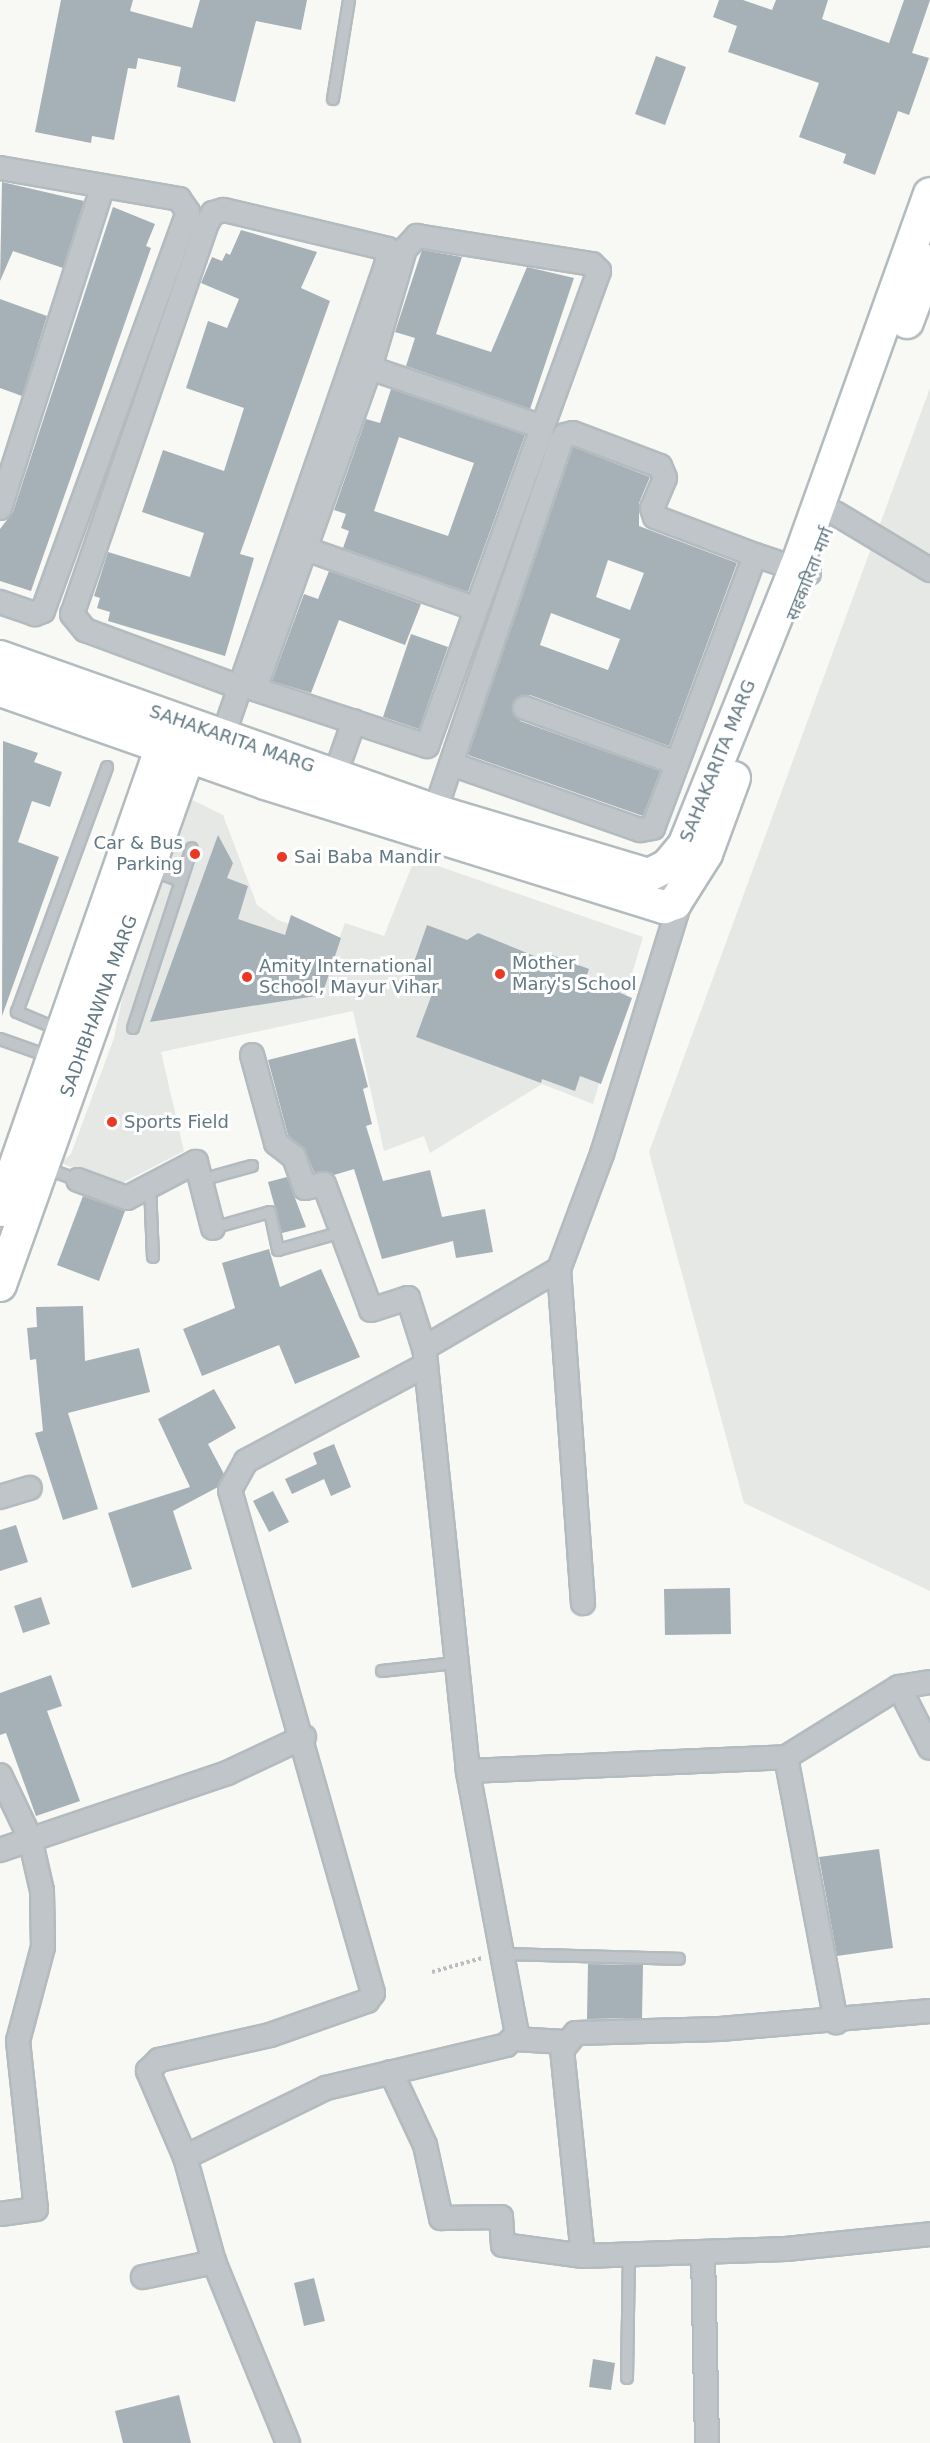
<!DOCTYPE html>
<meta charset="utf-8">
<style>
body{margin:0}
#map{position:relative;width:930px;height:2443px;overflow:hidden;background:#f8f8f5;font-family:"DejaVu Sans","Noto Sans Devanagari",sans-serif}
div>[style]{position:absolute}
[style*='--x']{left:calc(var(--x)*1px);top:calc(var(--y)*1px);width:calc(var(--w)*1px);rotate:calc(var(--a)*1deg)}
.built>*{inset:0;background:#e6e8e6}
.building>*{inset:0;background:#a5b1b6}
.path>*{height:4px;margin-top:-2px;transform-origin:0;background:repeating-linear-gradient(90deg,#b9bec0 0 3px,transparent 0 6px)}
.roads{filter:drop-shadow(2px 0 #b3bbbf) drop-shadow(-2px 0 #b3bbbf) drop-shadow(0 2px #b3bbbf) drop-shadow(0 -2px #b3bbbf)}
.lane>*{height:10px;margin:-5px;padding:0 5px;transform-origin:5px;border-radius:5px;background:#bfc5c8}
.street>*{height:22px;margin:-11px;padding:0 11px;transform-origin:11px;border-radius:11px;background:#bfc5c8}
.secondary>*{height:32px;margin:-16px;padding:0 16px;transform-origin:16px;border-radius:16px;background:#fff}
.dots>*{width:16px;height:16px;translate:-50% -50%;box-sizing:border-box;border:3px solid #fff;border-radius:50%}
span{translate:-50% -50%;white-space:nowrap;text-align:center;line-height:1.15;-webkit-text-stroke:6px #fff;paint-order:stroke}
.street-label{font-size:18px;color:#627882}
.poi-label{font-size:18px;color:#627882}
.right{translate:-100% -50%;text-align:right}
.left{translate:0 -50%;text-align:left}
</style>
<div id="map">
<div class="built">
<i style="clip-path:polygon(930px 388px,930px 1591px,744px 1503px,649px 1152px)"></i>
<i style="clip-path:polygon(176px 792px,223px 815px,257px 905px,278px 920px,338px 942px,345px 923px,384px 936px,415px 858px,643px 937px,593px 1104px,542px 1084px,430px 1153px,424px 1136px,384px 1151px,353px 1011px,161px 1052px,184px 1151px,118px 1185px,61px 1163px,71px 1154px,114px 1038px,149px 869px)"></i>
</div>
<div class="building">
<i style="clip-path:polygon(61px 0,133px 0,130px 11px,192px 28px,200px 0,307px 0,301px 30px,256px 21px,235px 102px,177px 87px,181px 67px,138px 58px,136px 69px,128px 68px,114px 140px,92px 136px,91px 143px,35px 132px)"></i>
<i style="clip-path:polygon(719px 0,743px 0,772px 10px,776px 0,828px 0,822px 19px,889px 43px,904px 0,930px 0,912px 53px,929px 58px,909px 115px,898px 111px,875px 175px,843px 163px,846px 154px,799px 137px,819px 83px,728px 52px,737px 26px,713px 17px)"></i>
<i style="clip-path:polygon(656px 56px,686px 67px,665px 125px,635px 114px)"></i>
<i style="clip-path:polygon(2px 182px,84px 201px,63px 268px,13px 251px,0 281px)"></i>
<i style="clip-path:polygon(113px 207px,155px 224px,146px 246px,151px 248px,31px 591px,0 581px,0 529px,13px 512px)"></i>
<i style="clip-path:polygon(241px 230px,317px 252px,301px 288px,330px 301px,240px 554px,254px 558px,225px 656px,108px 621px,110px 612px,97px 608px,100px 598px,94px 596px,108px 552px,190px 577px,204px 533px,142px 512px,163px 450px,224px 471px,244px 408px,186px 388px,208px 321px,227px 328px,239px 299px,201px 283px,212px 257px,222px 261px,226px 253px,230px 255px)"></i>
<i style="clip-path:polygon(422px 250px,462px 257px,436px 334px,491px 352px,527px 267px,574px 278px,530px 409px,406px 366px,415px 338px,395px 332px)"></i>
<i style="clip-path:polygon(0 299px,47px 316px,22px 396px,0 388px)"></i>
<i style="clip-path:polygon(evenodd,391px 389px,525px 435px,468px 592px,343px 548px,349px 531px,341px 528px,346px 514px,334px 510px,366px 419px,380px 423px,391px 389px,399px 437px,474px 463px,448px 536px,374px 511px,399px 437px)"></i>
<i style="clip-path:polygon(evenodd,573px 447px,650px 477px,639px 503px,639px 526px,737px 563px,669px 746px,530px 695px,513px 703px,520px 721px,660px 771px,643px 816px,468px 755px,573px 447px,608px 560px,644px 573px,630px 610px,596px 597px,608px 560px,573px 447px,551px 613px,620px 639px,608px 670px,540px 645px,551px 613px)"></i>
<i style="clip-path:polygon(329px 571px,421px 604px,405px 645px,339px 620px,311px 693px,272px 681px,304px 594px,318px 599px)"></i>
<i style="clip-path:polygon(411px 634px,448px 647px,419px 729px,383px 717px)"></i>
<i style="clip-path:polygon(3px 741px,38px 753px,34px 762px,62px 772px,50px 807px,32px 801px,18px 842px,59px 857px,2px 1016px)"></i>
<i style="clip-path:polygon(218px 835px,233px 863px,227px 878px,248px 886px,238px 919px,285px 935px,291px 915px,341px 938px,322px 995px,150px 1022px)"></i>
<i style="clip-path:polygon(427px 925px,467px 940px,478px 933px,549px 962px,552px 955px,589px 969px,586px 978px,632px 998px,601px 1084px,580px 1076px,575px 1091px,542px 1079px,541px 1083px,416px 1037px,432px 994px,406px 985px)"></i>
<i style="clip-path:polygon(355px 1038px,368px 1087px,363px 1089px,372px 1124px,366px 1126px,383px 1181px,430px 1170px,442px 1217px,485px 1209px,493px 1252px,456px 1258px,453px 1241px,382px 1259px,354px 1169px,334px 1175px,314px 1172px,306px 1152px,288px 1135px,268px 1060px)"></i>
<i style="clip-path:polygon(287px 1177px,306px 1227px,282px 1233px,268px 1182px)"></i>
<i style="clip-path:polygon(83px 1196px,125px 1211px,99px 1281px,57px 1265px)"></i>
<i style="clip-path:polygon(269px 1249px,280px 1287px,321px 1269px,360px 1357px,295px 1384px,279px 1345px,202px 1376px,183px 1329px,235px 1308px,222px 1263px)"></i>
<i style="clip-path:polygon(83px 1306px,85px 1361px,139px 1348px,150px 1392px,68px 1413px,98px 1509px,63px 1520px,35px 1433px,43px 1431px,36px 1359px,30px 1360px,27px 1328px,37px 1327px,36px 1307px)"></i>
<i style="clip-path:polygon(214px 1389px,236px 1428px,208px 1444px,224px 1474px,218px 1487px,173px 1511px,192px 1569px,132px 1588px,108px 1513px,190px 1487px,158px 1419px)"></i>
<i style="clip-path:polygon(334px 1444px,351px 1487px,331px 1496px,324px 1479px,292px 1494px,285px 1479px,317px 1464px,313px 1453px)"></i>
<i style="clip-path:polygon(273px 1491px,289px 1522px,269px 1532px,253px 1501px)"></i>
<i style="clip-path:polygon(16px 1525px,28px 1562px,0 1571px,0 1530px)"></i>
<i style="clip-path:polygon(730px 1588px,731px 1634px,665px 1635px,664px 1589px)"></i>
<i style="clip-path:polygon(41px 1597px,50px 1624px,23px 1633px,14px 1606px)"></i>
<i style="clip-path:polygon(51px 1675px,62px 1706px,47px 1711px,80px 1801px,36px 1816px,6px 1733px,0 1735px,0 1693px)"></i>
<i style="clip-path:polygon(879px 1849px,893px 1948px,837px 1956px,819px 1857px)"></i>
<i style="clip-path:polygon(588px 1964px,643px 1965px,642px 2018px,587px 2019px)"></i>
<i style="clip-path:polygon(314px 2278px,325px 2321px,304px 2326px,294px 2283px)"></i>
<i style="clip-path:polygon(593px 2359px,615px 2363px,611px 2390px,589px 2387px)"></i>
<i style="clip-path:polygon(179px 2395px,191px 2443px,123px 2443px,115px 2411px)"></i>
</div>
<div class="path">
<i style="--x:432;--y:1972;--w:52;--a:-15.6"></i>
</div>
<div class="roads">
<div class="lane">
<i style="--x:333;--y:99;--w:100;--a:-80.8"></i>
<i style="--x:152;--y:870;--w:31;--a:21"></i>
<i style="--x:133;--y:1028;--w:189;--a:-71.9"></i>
<i style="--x:60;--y:1030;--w:47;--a:-157.3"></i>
<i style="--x:17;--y:1012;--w:261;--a:-69.8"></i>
<i style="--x:0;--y:1039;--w:54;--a:19.4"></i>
<i style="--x:45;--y:1168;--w:35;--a:20"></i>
<i style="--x:201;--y:1180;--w:53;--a:-15.4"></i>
<i style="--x:150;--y:1186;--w:71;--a:87.6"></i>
<i style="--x:213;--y:1228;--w:59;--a:-15.7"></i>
<i style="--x:270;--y:1212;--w:39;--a:78"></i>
<i style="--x:278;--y:1250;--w:66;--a:-15.7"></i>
<i style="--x:382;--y:1671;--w:73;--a:-6.3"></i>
<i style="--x:501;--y:1954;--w:178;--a:1.6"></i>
<i style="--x:627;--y:2378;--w:124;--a:-89.1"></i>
</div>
<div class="street">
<i style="--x:0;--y:168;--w:182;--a:9.8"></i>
<i style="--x:179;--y:199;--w:16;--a:55"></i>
<i style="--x:188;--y:212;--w:425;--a:110"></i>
<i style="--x:43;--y:611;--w:9;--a:159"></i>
<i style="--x:35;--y:614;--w:37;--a:-161"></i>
<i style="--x:417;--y:236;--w:177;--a:9.1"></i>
<i style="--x:592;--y:264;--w:10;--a:45"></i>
<i style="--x:599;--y:271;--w:505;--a:109.91"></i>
<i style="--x:427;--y:746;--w:181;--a:-161.7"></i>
<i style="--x:255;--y:689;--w:341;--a:-70.3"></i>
<i style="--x:370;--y:368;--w:124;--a:-73.6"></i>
<i style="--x:405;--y:249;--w:18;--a:-47"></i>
<i style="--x:370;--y:368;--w:182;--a:18.9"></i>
<i style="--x:0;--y:508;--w:335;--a:-72.3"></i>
<i style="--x:835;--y:513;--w:111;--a:31"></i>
<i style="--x:306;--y:549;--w:180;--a:19.4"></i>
<i style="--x:755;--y:555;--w:57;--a:18.4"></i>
<i style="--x:525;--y:708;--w:161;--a:20"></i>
<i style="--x:223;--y:736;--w:497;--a:-70.9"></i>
<i style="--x:386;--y:266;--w:17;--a:-83"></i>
<i style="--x:388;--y:249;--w:169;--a:-166.6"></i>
<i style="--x:224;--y:210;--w:11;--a:165"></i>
<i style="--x:213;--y:213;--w:12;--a:121"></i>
<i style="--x:207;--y:223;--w:414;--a:109"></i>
<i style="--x:72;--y:614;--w:21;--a:51"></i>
<i style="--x:85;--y:630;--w:164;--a:20.3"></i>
<i style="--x:335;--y:775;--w:57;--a:-70.6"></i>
<i style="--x:435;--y:811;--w:391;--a:-71.2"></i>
<i style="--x:561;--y:441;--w:7;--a:-56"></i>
<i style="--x:565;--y:435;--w:8;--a:-14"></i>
<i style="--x:573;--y:433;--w:93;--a:20.8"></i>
<i style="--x:660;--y:466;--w:13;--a:67"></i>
<i style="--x:665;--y:478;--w:33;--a:113"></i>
<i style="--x:652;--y:508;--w:9;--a:72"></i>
<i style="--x:655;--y:517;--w:107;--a:20.8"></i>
<i style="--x:755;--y:555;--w:291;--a:110.5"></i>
<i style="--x:653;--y:828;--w:13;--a:171"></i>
<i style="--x:640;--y:830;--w:199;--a:-160.7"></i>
<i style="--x:252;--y:1055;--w:91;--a:74.7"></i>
<i style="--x:276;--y:1143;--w:23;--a:38"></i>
<i style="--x:294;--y:1157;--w:33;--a:70"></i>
<i style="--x:305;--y:1188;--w:19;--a:-12"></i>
<i style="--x:324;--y:1184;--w:134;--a:69.5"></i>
<i style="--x:371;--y:1310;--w:39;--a:-18"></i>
<i style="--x:408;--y:1298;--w:52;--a:72.3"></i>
<i style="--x:78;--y:1180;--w:52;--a:20.2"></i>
<i style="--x:127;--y:1198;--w:78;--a:-27.6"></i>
<i style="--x:196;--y:1162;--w:68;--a:75.6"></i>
<i style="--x:559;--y:1269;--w:335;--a:85.9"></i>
<i style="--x:0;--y:1497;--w:31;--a:-17"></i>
<i style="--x:899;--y:1687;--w:68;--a:63.1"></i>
<i style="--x:786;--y:1757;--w:270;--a:79.3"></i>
<i style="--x:468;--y:1771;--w:318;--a:-2.5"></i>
<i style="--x:786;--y:1757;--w:133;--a:-31.8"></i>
<i style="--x:899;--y:1687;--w:31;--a:-9"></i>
<i style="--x:0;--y:1775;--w:70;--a:64.5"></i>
<i style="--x:30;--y:1838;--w:54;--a:77.2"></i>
<i style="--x:42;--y:1891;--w:56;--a:89"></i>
<i style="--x:43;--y:1947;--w:97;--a:104.9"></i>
<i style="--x:18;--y:2041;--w:169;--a:83.9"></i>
<i style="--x:36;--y:2209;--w:36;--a:172"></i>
<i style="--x:0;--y:1850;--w:240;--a:-18.7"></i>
<i style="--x:227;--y:1773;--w:85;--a:-25.1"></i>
<i style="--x:514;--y:2039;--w:51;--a:3.4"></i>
<i style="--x:391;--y:2072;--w:81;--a:65"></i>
<i style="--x:425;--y:2145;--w:75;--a:77.6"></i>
<i style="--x:441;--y:2218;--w:60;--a:-1"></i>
<i style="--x:501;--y:2217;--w:28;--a:86"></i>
<i style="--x:503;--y:2245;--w:81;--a:7.8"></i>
<i style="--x:583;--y:2256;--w:203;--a:-2"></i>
<i style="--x:786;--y:2249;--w:145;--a:-5.9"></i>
<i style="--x:185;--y:2157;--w:157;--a:-26.1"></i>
<i style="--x:326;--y:2088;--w:185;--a:-13.4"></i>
<i style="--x:506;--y:2045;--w:16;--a:-45"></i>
<i style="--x:517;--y:2034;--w:268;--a:-100.6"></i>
<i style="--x:468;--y:1771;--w:425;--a:-95.9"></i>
<i style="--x:424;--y:1348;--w:156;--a:-30.3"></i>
<i style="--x:559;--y:1269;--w:123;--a:-69.5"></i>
<i style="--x:602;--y:1154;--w:253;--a:-72.8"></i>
<i style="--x:677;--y:912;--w:20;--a:-110"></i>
<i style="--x:703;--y:2252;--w:191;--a:88.8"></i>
<i style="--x:583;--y:2256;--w:207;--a:-95.8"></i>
<i style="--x:562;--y:2050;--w:22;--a:-51"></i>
<i style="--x:576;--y:2033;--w:144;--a:-1.6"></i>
<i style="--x:720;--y:2029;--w:211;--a:-4.9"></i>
<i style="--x:143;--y:2277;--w:73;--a:-11.9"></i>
<i style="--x:288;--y:2443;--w:196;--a:-112.2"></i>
<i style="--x:214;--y:2262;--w:109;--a:-105.4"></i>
<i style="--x:185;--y:2157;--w:94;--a:-113.3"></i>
<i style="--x:148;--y:2071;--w:16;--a:-45"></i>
<i style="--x:159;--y:2060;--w:114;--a:-12.7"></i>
<i style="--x:270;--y:2035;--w:103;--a:-19.3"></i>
<i style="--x:367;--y:2001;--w:10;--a:-53"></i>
<i style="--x:373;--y:1993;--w:523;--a:-105.87"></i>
<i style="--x:230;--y:1490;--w:33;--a:-61"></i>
<i style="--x:246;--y:1461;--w:204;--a:-28.1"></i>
</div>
<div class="secondary">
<i style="--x:907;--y:322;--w:65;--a:-69.3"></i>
<i style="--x:0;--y:657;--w:461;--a:19.5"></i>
<i style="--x:435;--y:811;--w:223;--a:16.7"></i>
<i style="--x:649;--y:875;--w:20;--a:-27"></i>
<i style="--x:667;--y:866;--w:26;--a:-50"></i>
<i style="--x:684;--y:846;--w:300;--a:-68.1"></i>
<i style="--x:796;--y:568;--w:397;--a:-70.3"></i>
<i style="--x:0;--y:690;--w:281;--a:19.3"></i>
<i style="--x:265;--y:783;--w:418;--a:17.3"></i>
<i style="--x:664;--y:907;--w:12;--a:-20"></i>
<i style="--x:675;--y:903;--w:58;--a:-57.7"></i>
<i style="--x:706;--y:854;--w:81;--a:-69.8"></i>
<i style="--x:0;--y:1210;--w:513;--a:-70.75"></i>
<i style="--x:0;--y:1285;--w:582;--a:-70.41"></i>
</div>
</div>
<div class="dots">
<i style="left:195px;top:854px;background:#eb3822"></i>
<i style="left:282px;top:857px;background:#eb3822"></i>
<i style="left:500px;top:974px;background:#eb3822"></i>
<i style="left:247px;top:977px;background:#eb3822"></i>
<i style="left:112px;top:1122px;background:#eb3822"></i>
</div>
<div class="street-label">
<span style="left:810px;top:574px;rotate:-68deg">सहकारिता मार्ग</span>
<span style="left:232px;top:739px;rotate:19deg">SAHAKARITA MARG</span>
<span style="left:718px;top:761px;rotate:-68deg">SAHAKARITA MARG</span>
<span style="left:99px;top:1006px;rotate:-70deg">SADHBHAWNA MARG</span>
</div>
<div class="poi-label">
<span class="right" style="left:183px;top:854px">Car &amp; Bus<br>Parking</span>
<span class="left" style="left:294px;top:857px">Sai Baba Mandir</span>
<span class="left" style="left:512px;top:974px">Mother<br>Mary's School</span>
<span class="left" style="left:259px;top:977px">Amity International<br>School, Mayur Vihar</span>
<span class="left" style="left:124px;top:1122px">Sports Field</span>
</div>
</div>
